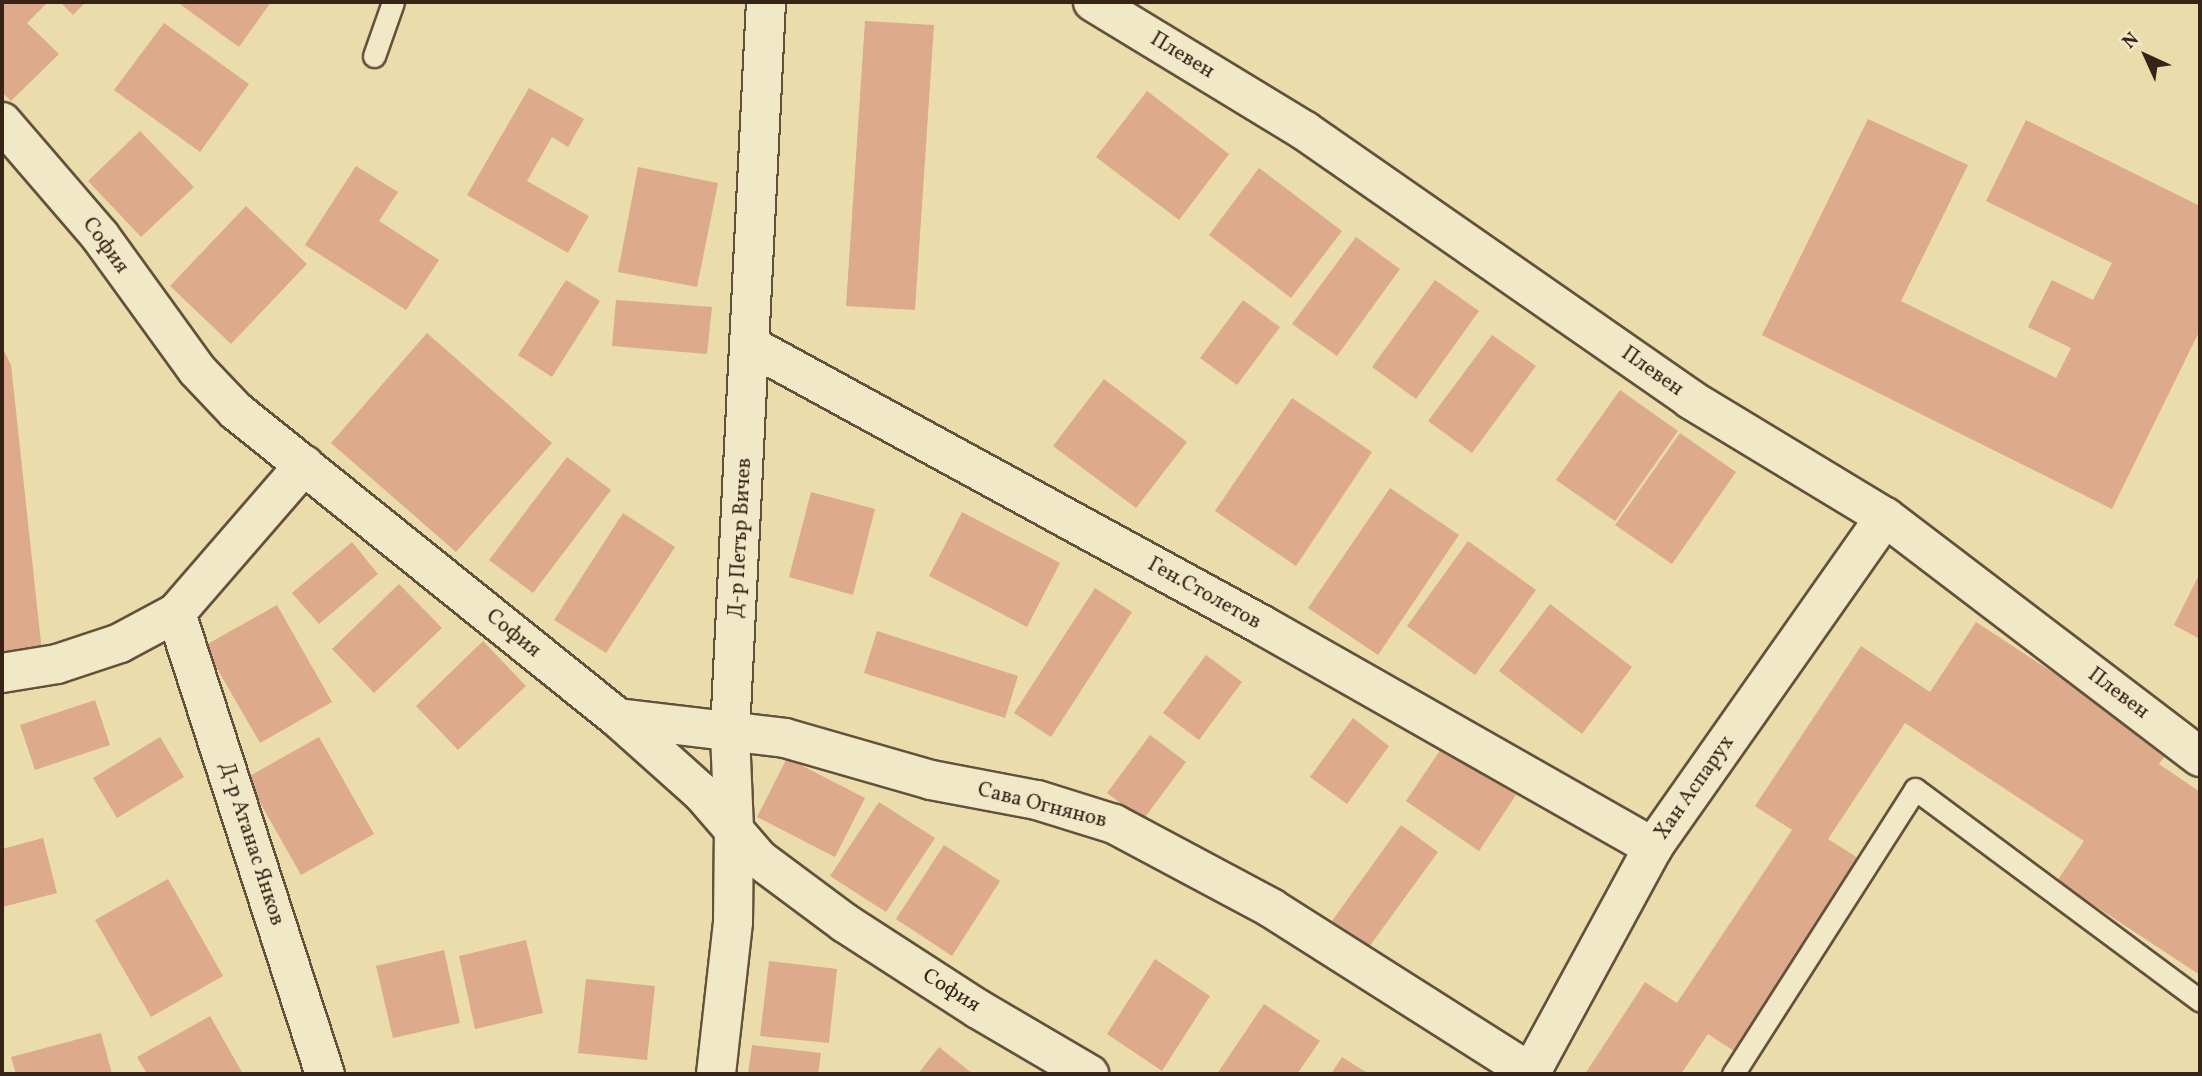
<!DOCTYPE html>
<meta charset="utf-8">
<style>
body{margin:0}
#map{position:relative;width:2202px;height:1076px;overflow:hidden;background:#eadcab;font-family:Vollkorn,serif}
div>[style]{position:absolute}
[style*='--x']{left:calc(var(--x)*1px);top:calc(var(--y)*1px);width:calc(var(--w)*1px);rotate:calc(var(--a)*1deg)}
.building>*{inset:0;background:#ddab8b}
.roads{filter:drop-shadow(2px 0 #64513c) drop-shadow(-2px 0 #64513c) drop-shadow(0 2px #64513c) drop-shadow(0 -2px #64513c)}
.service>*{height:21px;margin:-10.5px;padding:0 10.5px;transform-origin:10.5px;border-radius:10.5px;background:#f1e8c8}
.minor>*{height:38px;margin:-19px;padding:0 19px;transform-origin:19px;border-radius:19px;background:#f1e8c8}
span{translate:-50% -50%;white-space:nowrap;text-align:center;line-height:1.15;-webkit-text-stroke:5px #f1e8c8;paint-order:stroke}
.street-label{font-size:21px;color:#382317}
.frame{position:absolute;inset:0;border:4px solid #382317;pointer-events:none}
.north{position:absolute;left:2111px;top:21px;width:70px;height:70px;-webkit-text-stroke:5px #f1e8c8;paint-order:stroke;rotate:315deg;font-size:19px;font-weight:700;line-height:28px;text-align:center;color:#382317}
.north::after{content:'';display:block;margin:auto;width:24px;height:32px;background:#382317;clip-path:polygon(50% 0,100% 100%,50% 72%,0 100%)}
</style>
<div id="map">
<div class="building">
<i style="clip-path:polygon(2px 2px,48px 2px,27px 23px,59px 54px,11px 101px,2px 92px)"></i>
<i style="clip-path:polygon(60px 2px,86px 2px,73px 15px)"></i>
<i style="clip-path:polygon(177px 2px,271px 2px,239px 47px)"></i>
<i style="clip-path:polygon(865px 21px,934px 25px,915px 310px,846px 306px)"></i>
<i style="clip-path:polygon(164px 23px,249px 84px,200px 152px,114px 90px)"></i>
<i style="clip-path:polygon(529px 88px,584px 119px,568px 147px,552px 137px,527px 181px,589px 216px,568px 253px,467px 195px)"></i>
<i style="clip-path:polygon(1147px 91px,1229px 154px,1179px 220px,1096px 157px)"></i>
<i style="clip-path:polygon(1868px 119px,1968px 165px,1901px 301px,2056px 378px,2071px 348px,2028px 327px,2052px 280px,2093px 300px,2112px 263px,1986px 201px,2026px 120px,2200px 206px,2200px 330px,2112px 509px,1762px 335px)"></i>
<i style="clip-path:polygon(140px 131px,194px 187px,141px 237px,88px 181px)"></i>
<i style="clip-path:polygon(356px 166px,398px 192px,379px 221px,439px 260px,406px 310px,305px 245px)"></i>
<i style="clip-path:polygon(638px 167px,718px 183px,697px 287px,618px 272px)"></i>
<i style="clip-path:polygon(1259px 168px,1342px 231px,1291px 298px,1209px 235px)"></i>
<i style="clip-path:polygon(246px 206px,307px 264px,231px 344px,170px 286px)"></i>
<i style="clip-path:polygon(1356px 237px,1400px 269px,1337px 356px,1292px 324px)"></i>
<i style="clip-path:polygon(566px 280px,600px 301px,552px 377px,518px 355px)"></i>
<i style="clip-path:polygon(1435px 280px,1479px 311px,1416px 399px,1372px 367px)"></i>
<i style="clip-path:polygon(616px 300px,712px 307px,707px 354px,612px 346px)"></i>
<i style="clip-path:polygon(1243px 300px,1280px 327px,1237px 385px,1200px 358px)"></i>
<i style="clip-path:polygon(427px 333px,552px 443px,456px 552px,331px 443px)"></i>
<i style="clip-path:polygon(1492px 335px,1536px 366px,1472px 453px,1428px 421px)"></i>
<i style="clip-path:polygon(2px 347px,11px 365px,42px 652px,2px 656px)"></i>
<i style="clip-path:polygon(1104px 379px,1187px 442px,1136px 508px,1053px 446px)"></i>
<i style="clip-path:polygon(1620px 390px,1678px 431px,1615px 521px,1556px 480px)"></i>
<i style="clip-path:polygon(1292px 398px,1372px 452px,1296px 566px,1215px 511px)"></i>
<i style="clip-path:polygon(1680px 433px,1736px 472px,1672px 564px,1615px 525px)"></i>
<i style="clip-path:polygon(567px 457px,611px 490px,533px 593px,489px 560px)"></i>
<i style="clip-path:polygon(1390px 488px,1459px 535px,1378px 655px,1308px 608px)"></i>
<i style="clip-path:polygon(811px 492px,875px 509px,853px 595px,789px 577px)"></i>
<i style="clip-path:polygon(962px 512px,1060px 563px,1027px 627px,929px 576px)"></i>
<i style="clip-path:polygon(623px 513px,675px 547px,606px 653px,554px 620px)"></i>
<i style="clip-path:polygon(1468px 541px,1536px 590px,1475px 675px,1407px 626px)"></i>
<i style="clip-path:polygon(352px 542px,378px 574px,319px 624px,292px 593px)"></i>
<i style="clip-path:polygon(2200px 573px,2200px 639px,2174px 625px)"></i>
<i style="clip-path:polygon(399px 584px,442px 628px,374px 693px,332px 649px)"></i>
<i style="clip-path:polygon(1095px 588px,1132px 612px,1051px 737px,1014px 713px)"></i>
<i style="clip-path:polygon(1550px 604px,1632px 667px,1582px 734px,1499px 671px)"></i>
<i style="clip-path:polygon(277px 605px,332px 702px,260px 743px,204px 646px)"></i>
<i style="clip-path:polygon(1976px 622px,2170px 749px,2159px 764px,2200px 792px,2200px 975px,2057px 881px,2084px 841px,1905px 723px,1828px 839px,1861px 860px,1734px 1051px,1708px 1034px,1681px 1074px,1585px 1074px,1645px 982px,1677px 1003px,1792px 830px,1755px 806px,1861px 646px,1930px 692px)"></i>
<i style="clip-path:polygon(877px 631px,1018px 676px,1005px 718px,864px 673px)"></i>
<i style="clip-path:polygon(483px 641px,526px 686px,458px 750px,416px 706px)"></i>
<i style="clip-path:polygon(1206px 655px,1242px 682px,1199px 740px,1163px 713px)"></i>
<i style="clip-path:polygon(95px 700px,110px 745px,35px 770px,20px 725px)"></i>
<i style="clip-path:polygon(1353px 718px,1389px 746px,1347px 804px,1310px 777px)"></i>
<i style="clip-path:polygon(1150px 735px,1186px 762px,1143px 820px,1107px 793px)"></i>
<i style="clip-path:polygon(160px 737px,184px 777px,117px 818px,93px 778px)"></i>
<i style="clip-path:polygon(319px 737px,374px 834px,301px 875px,246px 778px)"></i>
<i style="clip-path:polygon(1443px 746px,1516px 795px,1479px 851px,1406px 801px)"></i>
<i style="clip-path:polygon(787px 758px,865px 798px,835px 857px,757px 817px)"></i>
<i style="clip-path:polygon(879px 802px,935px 838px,886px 912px,830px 876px)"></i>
<i style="clip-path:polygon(1401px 825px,1438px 852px,1369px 947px,1332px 921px)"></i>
<i style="clip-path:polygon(43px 838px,57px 893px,2px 907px,2px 849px)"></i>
<i style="clip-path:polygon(944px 845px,1000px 881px,952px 956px,896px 919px)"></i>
<i style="clip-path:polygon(168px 879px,223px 976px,151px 1017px,95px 920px)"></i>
<i style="clip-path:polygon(526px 940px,543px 1013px,475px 1029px,459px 956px)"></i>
<i style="clip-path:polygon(444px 950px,460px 1023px,393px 1038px,376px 966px)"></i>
<i style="clip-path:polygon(1155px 959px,1210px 996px,1162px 1071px,1107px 1034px)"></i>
<i style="clip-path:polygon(769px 961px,837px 969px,829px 1043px,760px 1036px)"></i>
<i style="clip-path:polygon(586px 979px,655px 986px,647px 1060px,578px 1053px)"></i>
<i style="clip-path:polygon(1264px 1004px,1320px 1041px,1297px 1074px,1217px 1074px)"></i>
<i style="clip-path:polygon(210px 1016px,243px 1074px,147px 1074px,137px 1057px)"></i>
<i style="clip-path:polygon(101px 1033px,112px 1074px,16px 1074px,11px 1057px)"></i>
<i style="clip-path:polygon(752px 1045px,821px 1053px,818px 1074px,748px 1074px)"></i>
<i style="clip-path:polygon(939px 1047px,973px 1074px,918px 1074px)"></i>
<i style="clip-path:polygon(1342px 1057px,1369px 1074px,1331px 1074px)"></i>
</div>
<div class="roads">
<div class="service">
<i style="--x:374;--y:56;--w:57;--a:-70.6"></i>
<i style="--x:1733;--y:1074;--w:338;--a:-57.4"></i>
<i style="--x:1915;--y:789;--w:355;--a:36.6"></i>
</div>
<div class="minor">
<i style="--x:1093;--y:2;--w:248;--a:31.3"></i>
<i style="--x:1305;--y:131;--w:469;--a:34.8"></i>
<i style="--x:1690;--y:399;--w:228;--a:31.2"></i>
<i style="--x:1885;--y:517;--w:396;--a:37.3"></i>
<i style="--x:2;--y:122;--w:150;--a:49.3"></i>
<i style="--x:100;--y:236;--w:165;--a:54.1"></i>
<i style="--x:197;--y:370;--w:57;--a:46.4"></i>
<i style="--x:236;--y:411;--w:490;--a:38.8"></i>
<i style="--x:618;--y:718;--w:113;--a:41.8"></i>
<i style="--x:702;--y:793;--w:87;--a:49.2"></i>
<i style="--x:759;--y:859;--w:107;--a:36.7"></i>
<i style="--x:845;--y:923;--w:158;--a:32.9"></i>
<i style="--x:978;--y:1009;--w:129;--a:30.4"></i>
<i style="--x:751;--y:346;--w:582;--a:28.63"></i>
<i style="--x:1262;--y:625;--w:450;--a:29.6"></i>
<i style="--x:176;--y:613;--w:484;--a:72.1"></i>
<i style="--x:2;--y:673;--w:56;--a:-9.3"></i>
<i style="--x:57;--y:664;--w:66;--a:-18.4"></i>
<i style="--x:120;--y:643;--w:64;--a:-28.2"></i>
<i style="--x:176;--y:613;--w:196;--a:-49.1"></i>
<i style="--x:618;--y:718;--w:168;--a:6.8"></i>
<i style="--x:785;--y:738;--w:152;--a:16"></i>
<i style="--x:931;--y:780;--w:108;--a:10.7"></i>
<i style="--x:1037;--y:800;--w:81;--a:17.3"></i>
<i style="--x:1114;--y:824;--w:178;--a:28.1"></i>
<i style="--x:1271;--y:908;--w:308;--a:32.4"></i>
<i style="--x:716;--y:1074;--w:153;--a:-83.6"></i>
<i style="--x:733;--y:922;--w:93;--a:-89.4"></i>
<i style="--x:734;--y:829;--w:97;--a:-92.4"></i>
<i style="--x:730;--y:732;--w:731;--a:-87.18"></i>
<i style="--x:1530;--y:1074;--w:258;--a:-61.5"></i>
<i style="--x:1653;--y:847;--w:403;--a:-54.9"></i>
</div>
</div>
<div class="street-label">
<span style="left:1182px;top:56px;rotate:31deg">Плевен</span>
<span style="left:105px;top:246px;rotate:54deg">София</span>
<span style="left:1652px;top:372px;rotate:35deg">Плевен</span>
<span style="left:741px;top:538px;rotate:-87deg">Д-р Петър Вичев</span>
<span style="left:1204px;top:594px;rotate:29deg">Ген.Столетов</span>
<span style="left:513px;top:634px;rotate:39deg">София</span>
<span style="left:2118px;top:694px;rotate:37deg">Плевен</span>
<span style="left:1695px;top:788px;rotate:-55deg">Хан Аспарух</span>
<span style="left:1042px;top:806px;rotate:14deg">Сава Огнянов</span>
<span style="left:251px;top:844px;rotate:72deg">Д-р Атанас Янков</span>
<span style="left:951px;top:991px;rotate:32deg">София</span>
</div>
<div class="frame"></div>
<div class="north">N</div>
</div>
